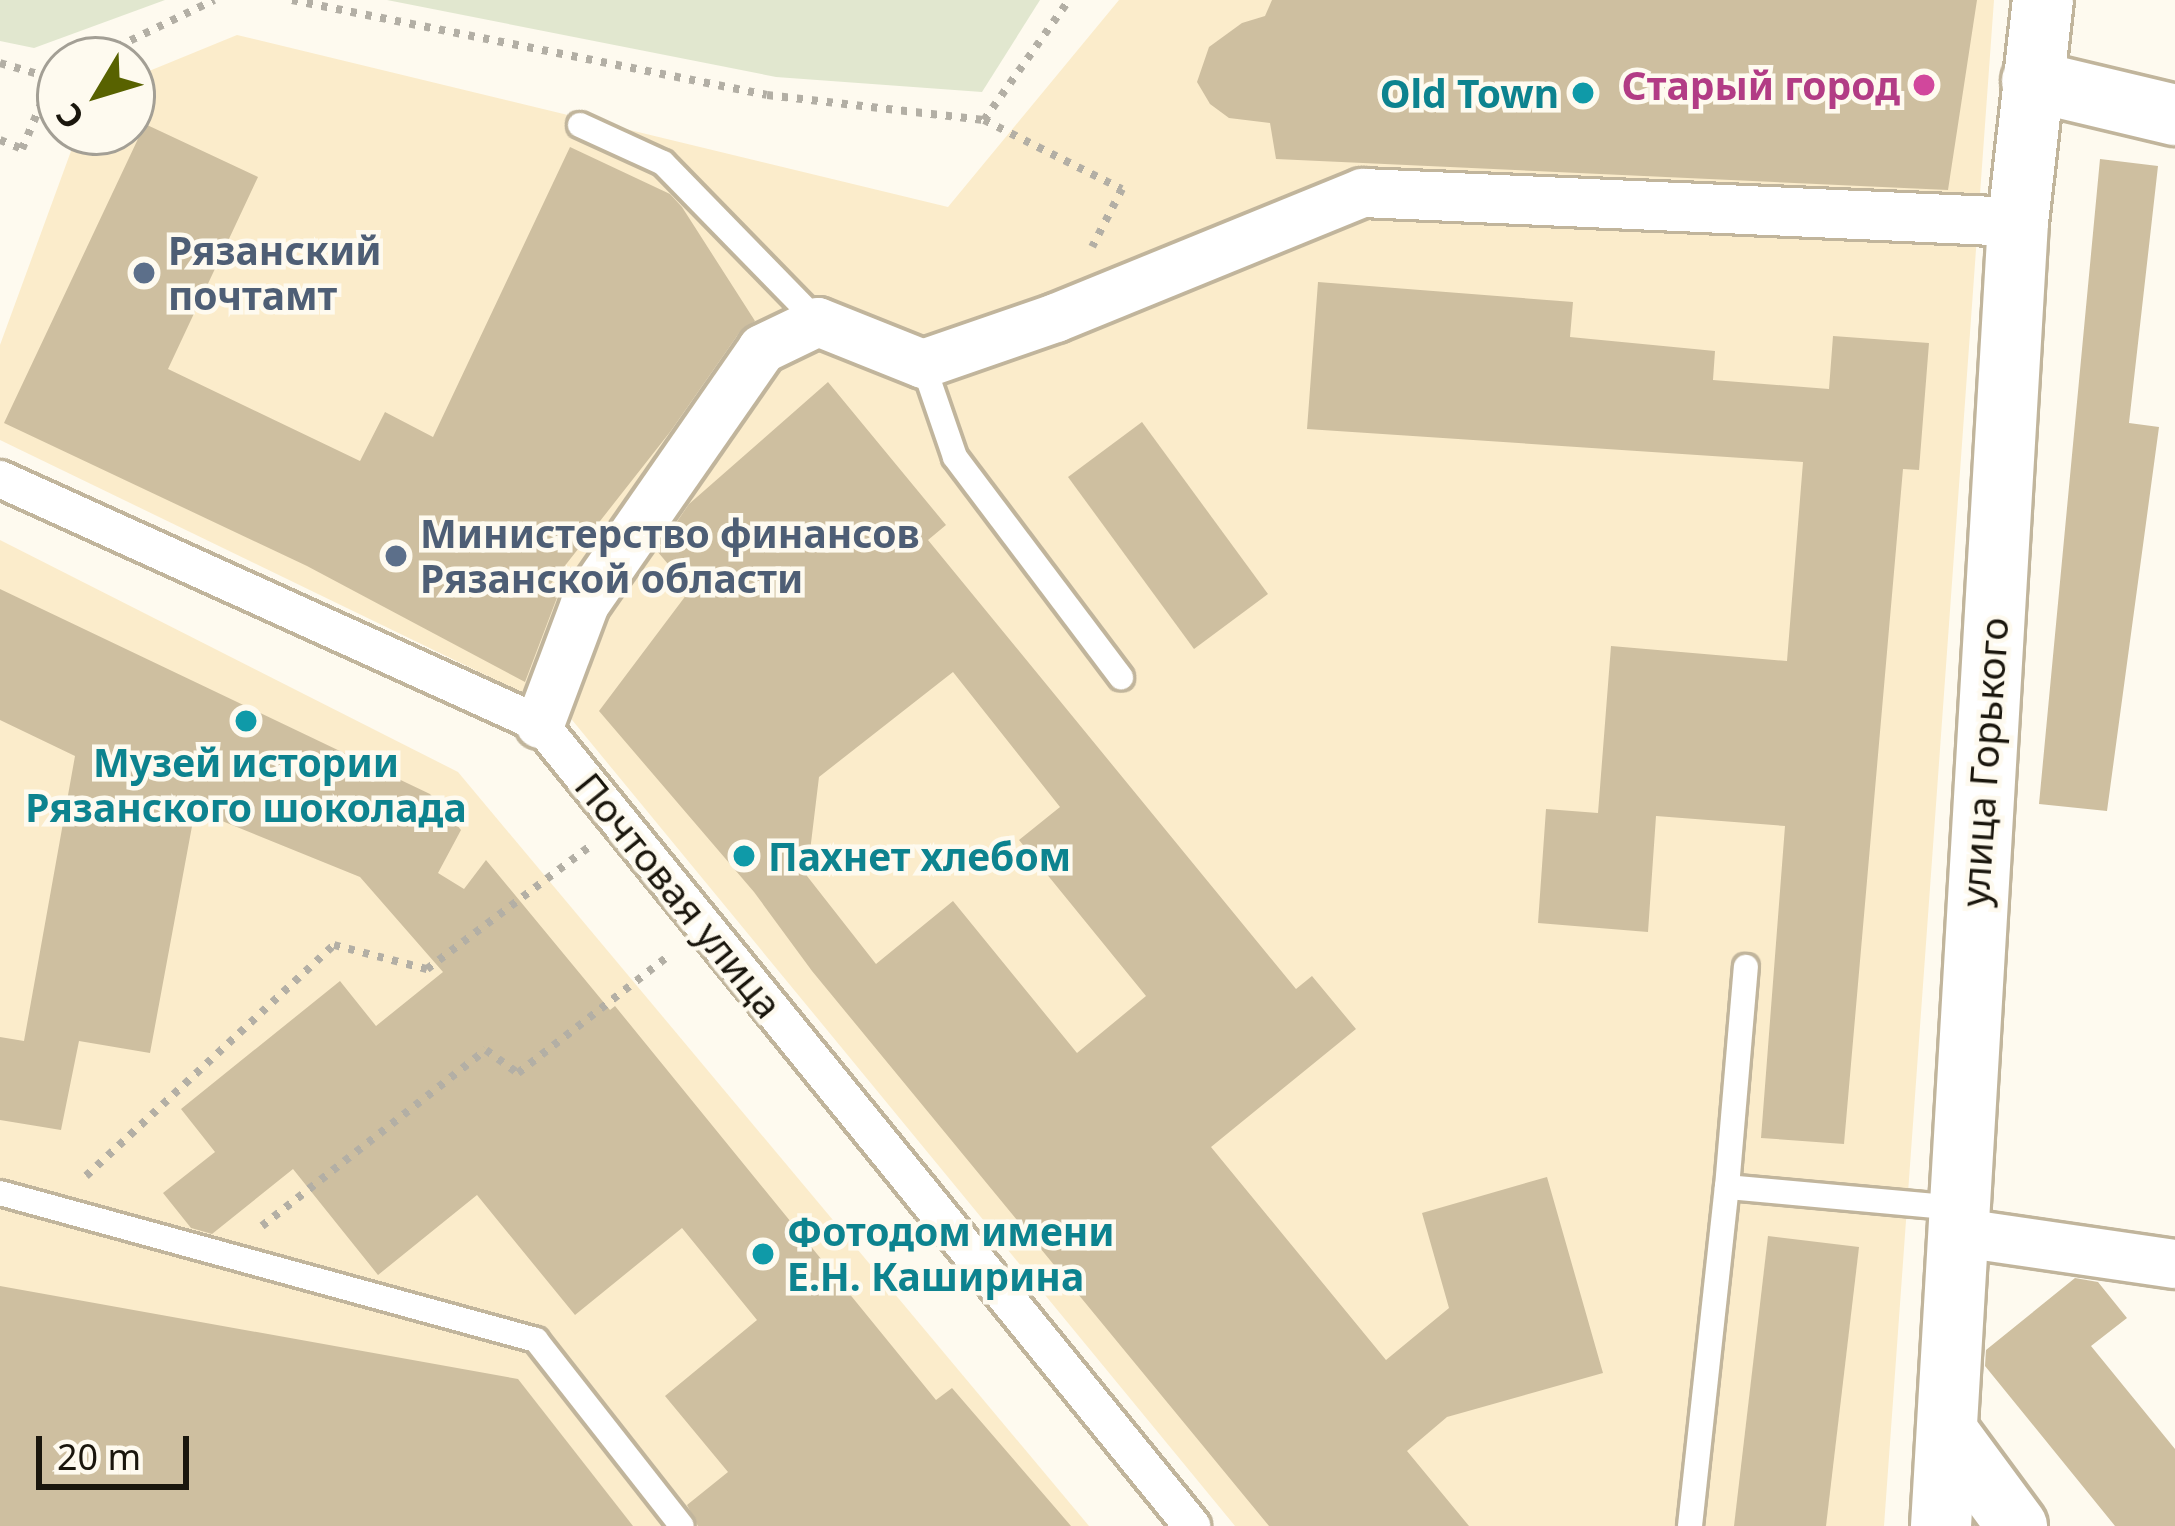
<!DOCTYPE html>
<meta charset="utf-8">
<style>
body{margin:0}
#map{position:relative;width:2175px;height:1526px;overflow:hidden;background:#fefaef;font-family:"Noto Sans",sans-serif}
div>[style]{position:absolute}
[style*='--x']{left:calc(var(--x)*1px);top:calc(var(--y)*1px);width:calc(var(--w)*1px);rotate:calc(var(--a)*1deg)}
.built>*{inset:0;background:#fbeccb}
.green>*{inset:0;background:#e1e7cf}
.building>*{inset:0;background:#cebfa0}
.path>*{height:8px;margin-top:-4px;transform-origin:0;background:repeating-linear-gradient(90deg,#b3afa5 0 6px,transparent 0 15px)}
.roads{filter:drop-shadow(3px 0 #c1b59c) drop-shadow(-3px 0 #c1b59c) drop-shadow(0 3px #c1b59c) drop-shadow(0 -3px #c1b59c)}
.service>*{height:24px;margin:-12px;padding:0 12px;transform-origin:12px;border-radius:12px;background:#fff}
.pedestrian>*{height:36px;margin:-18px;padding:0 18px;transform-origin:18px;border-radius:18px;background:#fff}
.minor>*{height:48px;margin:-24px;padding:0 24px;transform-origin:24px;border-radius:24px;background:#fff}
.tertiary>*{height:60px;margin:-30px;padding:0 30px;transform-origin:30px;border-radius:30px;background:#fff}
.dots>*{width:33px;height:33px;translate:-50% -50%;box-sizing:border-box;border:6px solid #fefaef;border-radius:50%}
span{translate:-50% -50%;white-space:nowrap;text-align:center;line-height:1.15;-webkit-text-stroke:9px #fefaef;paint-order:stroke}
.hotel-label{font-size:39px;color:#b23c85;font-weight:700}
.right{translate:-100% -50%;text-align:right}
.culture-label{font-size:39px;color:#0d838f;font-weight:700}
.left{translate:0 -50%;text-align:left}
.service-label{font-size:39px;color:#4e5e75;font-weight:700}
.street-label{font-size:39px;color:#1a160d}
.north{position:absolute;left:36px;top:36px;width:120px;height:120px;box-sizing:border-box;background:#fefaef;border:3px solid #a39f95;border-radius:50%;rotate:232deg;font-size:33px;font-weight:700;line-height:48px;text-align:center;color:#1a160d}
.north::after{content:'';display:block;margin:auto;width:42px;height:54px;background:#586200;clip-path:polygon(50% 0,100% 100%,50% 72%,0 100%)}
.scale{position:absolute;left:36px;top:1436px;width:153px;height:54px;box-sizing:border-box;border:6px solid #1a160d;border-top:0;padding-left:15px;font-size:36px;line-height:42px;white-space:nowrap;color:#1a160d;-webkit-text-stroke:9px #fefaef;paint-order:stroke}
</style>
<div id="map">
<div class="built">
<i style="clip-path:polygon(1119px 0,1994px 0,1884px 1526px,1235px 1526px,568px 715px,0 440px,0 345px,78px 132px,132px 132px,132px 78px,237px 35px,948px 207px)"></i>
<i style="clip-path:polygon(0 540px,458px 772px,1089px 1526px,0 1526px)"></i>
</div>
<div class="green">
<i style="clip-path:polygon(0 0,165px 0,34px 48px,0 41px)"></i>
<i style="clip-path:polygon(387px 0,1040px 0,982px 92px,776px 77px)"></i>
</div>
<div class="building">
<i style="clip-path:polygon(1272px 0,1977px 0,1948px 190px,1276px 159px,1270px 123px,1229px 118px,1210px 104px,1197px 82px,1209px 47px,1242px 23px,1265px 16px)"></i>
<i style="clip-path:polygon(145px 124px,258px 177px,168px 369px,360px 461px,385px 412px,433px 437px,570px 147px,670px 194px,682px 207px,755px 321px,739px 333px,670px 432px,549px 586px,558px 595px,525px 682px,307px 566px,4px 423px)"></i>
<i style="clip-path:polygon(2100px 159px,2158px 166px,2129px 423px,2159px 427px,2107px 811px,2039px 804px)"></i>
<i style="clip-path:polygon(1318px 282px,1573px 302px,1570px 337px,1715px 351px,1713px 380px,1829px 389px,1833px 336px,1929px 343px,1919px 470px,1903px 469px,1844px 1144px,1761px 1138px,1785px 826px,1656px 816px,1648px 932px,1538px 923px,1546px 809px,1598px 813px,1611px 646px,1787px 661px,1803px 462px,1307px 429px)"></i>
<i style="clip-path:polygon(evenodd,828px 382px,946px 525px,928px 540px,1296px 989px,1312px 976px,1356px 1029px,1211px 1147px,1386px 1360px,1449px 1308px,1422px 1213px,1547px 1177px,1603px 1373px,1447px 1417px,1407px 1451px,1469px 1526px,1269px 1526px,812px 971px,754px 892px,599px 711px,690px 590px,657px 551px,689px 504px,828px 382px,953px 672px,1060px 807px,1019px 840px,1146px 996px,1077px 1053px,953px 901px,876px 964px,807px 876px,819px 777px,953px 672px)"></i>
<i style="clip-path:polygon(1142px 422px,1268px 594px,1194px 649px,1068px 477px)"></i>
<i style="clip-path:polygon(0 589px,430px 794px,461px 830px,438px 873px,464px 889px,486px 860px,610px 1010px,615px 1006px,936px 1400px,952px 1388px,1071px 1526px,698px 1526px,687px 1505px,728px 1472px,665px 1396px,757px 1320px,682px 1228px,575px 1315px,477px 1195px,378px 1275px,293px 1169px,212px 1234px,191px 1228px,163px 1193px,215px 1152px,181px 1109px,340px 981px,376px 1026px,443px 972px,360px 877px,195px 810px,150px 1053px,79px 1041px,61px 1130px,0 1120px,0 1037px,24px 1041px,75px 756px,0 720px)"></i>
<i style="clip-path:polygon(1768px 1236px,1859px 1247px,1826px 1526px,1734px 1526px)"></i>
<i style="clip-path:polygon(2075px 1278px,2098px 1282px,2127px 1318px,2091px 1346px,2175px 1449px,2175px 1526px,2115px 1526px,1985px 1366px,1986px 1350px)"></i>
<i style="clip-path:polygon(0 1286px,518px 1379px,633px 1526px,0 1526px)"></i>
</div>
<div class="path">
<i style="--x:292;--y:0;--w:484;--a:11.3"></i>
<i style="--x:767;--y:95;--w:218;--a:6.6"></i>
<i style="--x:984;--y:120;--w:154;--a:26.6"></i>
<i style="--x:1122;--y:189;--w:65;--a:117.3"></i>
<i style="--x:90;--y:60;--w:138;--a:-25.8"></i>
<i style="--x:0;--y:63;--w:54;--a:16.1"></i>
<i style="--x:52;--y:78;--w:9;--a:-27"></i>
<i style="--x:984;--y:120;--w:147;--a:-54.7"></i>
<i style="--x:0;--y:140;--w:24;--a:22"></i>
<i style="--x:22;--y:149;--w:77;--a:-67.1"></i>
<i style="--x:86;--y:1176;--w:339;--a:-43"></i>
<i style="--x:334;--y:945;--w:96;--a:14.5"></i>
<i style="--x:427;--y:969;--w:204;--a:-37"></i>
<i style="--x:262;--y:1226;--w:285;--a:-38.2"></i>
<i style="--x:486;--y:1050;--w:39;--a:36"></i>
<i style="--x:518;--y:1073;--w:194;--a:-37.9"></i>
</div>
<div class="roads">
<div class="service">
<i style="--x:580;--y:125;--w:91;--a:24.6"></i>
<i style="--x:663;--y:163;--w:222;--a:45.7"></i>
<i style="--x:923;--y:364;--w:98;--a:71"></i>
<i style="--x:955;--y:457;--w:276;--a:53"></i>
<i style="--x:1727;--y:1187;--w:221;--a:-85.1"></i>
<i style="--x:0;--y:1193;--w:556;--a:15.34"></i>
<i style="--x:536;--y:1340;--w:236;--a:51.9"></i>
<i style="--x:1690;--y:1526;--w:341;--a:-83.8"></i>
<i style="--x:1727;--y:1187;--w:230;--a:5.2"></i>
</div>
<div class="pedestrian">
<i style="--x:0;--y:479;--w:593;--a:24.4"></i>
<i style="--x:540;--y:724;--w:1034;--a:50.89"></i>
</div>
<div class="minor">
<i style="--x:540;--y:724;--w:128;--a:-69.4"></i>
<i style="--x:585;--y:604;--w:310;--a:-55.2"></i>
<i style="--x:762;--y:349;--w:62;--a:-25.7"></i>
<i style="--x:818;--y:322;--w:113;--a:21.8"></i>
<i style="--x:923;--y:364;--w:141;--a:-19.1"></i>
<i style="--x:1056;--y:318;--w:331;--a:-22.2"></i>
<i style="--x:1363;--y:193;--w:656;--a:2.54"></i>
<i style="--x:1955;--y:1232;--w:222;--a:8.3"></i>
</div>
<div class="tertiary">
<i style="--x:2032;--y:81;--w:147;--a:13.4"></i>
<i style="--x:1947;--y:1431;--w:118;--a:53.6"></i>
<i style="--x:1941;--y:1526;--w:1306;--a:-86.62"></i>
<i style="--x:2018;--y:222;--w:223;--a:-83.6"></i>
</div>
</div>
<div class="dots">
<i style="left:1924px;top:85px;background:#d1479c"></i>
<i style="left:1583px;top:93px;background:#0f9aa8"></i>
<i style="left:144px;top:273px;background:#5c6f8a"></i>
<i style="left:396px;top:556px;background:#5c6f8a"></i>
<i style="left:246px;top:721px;background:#0f9aa8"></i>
<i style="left:744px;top:856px;background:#0f9aa8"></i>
<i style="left:763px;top:1254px;background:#0f9aa8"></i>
</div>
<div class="hotel-label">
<span class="right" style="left:1900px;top:85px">Старый город</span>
</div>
<div class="culture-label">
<span class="right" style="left:1559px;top:93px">Old Town</span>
<span style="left:246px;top:785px">Музей истории<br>Рязанского шоколада</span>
<span class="left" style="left:768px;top:856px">Пахнет хлебом</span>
<span class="left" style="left:787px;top:1254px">Фотодом имени<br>Е.Н. Каширина</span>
</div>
<div class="service-label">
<span class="left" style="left:168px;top:273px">Рязанский<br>почтамт</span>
<span class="left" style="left:420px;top:556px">Министерство финансов<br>Рязанской области</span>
</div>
<div class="street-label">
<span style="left:1984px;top:762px;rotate:-86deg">улица Горького</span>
<span style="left:679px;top:895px;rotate:51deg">Почтовая улица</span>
</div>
<div class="north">С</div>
<div class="scale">20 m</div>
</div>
